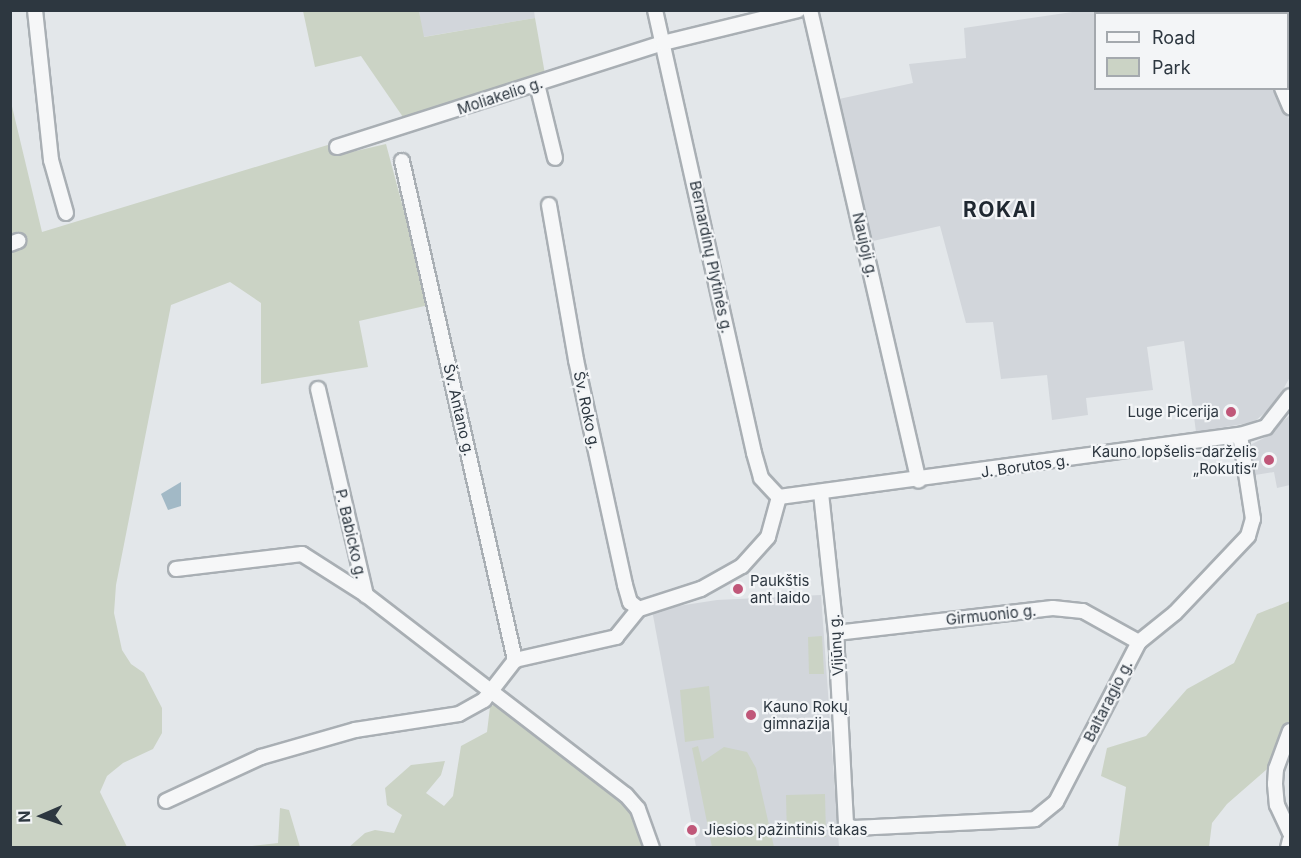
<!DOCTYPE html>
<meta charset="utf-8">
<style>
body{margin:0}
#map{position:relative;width:1301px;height:858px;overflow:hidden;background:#e3e7ea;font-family:Inter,sans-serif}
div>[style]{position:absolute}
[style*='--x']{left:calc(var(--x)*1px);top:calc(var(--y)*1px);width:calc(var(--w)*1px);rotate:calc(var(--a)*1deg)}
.built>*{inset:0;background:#d2d6db}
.green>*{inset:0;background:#cbd3c5}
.water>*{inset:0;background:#a2b9c6}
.roads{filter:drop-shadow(2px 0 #a9afb4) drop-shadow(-2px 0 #a9afb4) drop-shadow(0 2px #a9afb4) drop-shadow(0 -2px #a9afb4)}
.minor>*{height:14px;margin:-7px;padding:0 7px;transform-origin:7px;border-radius:7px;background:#f6f7f8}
.dots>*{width:16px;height:16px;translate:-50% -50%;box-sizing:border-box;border:3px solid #f3f5f7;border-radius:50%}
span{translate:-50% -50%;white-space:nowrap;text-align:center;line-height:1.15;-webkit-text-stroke:4.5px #f3f5f7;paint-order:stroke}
.street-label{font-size:15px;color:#2d3740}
.poi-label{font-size:15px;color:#2d3740}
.right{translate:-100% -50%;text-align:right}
.left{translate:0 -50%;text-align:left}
.district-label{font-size:21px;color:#1f2831;font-weight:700;letter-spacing:1.5px}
.frame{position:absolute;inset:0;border:12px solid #2d3740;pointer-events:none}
.legend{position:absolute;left:1094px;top:12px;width:195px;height:78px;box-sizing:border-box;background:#f3f5f7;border:2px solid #a4a9ae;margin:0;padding:8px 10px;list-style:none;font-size:18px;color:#2d3740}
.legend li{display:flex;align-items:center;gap:12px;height:30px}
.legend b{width:30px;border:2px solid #a4a9ae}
.north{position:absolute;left:12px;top:786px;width:60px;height:60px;-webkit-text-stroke:4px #f3f5f7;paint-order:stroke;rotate:268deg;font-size:16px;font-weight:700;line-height:24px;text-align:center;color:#2d3740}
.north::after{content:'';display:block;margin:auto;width:21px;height:27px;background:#2d3740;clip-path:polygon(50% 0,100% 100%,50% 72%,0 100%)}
</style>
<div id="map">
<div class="built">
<i style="clip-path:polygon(1086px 10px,1115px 11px,1116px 13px,1096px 14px,1096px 88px,1276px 89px,1290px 121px,1290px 377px,1275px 404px,1254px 422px,1196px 432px,1184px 341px,1147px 347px,1153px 390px,1086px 398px,1088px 415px,1052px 420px,1047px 375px,1001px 379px,993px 322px,966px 323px,940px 226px,873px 241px,839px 99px,913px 83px,909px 64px,966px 58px,964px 28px)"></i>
<i style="clip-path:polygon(419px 11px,534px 11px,535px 18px,423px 37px)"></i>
<i style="clip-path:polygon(1290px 415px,1290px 485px,1277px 488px,1274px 472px,1249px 476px,1246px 447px,1264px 438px)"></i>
<i style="clip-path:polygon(821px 595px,839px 847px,696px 847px,652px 610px,717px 600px)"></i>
</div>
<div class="green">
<i style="clip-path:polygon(303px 11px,419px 11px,424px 37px,535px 18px,545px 74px,405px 120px,361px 56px,315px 67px)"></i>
<i style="clip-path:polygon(1115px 11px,1115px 10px,1235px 11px,1212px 14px)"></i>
<i style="clip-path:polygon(1259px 11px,1290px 11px,1290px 83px,1288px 14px)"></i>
<i style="clip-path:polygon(10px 98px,42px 232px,331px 144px,334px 156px,386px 144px,429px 305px,359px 321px,368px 367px,261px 384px,261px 303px,230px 282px,171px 305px,116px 585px,114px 613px,122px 650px,131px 664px,144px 673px,162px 708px,162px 733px,153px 749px,123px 763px,107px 776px,100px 792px,127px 847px,11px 847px,10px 250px,18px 236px,11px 235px)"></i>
<i style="clip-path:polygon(1290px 601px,1290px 749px,1227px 804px,1212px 823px,1209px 847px,1118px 847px,1126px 787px,1101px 776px,1107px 748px,1146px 736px,1187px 689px,1234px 663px,1257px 614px)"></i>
<i style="clip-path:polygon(822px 636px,824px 674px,809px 674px,808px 637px)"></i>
<i style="clip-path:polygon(709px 686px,714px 738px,685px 742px,680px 690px)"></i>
<i style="clip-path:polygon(499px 702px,617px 795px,638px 822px,647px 848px,348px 848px,365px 833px,375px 830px,394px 833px,402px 815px,387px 805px,385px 788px,411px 765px,445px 761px,441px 775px,426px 793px,444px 806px,453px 796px,461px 746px,487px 732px,490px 707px)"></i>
<i style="clip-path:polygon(698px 746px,702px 762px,724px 747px,747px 752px,756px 768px,774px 847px,712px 847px,692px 748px)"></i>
<i style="clip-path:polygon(825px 794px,826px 837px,787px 838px,786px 795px)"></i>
<i style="clip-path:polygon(280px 808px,289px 810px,300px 847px,244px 847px,278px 843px)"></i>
</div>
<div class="water">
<i style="clip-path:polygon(181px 482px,181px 506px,168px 510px,161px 494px)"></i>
</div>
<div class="roads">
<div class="minor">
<i style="--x:35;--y:10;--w:151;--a:83.9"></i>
<i style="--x:51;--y:160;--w:55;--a:74.2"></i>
<i style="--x:655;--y:10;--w:454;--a:77.4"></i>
<i style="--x:754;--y:453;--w:26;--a:74"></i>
<i style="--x:761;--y:478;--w:26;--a:47"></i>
<i style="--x:810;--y:10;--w:483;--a:77"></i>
<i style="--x:1249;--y:10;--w:4;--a:76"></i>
<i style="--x:537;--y:84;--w:76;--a:76.3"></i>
<i style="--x:1282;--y:88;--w:21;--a:67"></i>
<i style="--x:337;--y:147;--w:342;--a:-17.7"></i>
<i style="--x:663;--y:43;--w:139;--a:-13.7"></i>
<i style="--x:402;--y:161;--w:512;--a:77.24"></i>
<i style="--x:549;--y:205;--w:157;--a:80.1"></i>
<i style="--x:576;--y:360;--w:230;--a:77.7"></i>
<i style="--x:625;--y:585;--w:18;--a:74"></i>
<i style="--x:630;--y:602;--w:11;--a:38"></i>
<i style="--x:10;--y:244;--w:9;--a:-21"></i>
<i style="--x:318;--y:389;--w:212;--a:76.9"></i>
<i style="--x:366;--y:595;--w:328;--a:37.6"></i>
<i style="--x:626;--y:795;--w:18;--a:49"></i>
<i style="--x:638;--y:809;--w:41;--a:70.3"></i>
<i style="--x:821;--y:493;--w:141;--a:83.9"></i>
<i style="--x:836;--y:633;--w:192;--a:87"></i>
<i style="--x:846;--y:825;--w:9;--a:21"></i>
<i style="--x:854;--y:828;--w:181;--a:-2.8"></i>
<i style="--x:1035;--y:819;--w:27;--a:-39"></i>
<i style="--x:1056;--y:802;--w:180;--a:-62.6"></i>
<i style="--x:1139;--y:642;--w:46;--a:-38.9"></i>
<i style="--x:1175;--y:613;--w:106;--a:-46.5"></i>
<i style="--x:1248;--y:536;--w:18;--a:-74"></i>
<i style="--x:1253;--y:519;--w:85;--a:-98.8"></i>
<i style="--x:779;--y:497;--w:465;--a:-7.7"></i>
<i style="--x:1240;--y:435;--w:27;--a:-17"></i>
<i style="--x:1266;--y:427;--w:39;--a:-52"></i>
<i style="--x:176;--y:569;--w:127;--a:-6.8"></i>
<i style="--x:302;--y:554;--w:76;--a:32.6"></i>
<i style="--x:836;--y:633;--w:218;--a:-6.6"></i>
<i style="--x:1053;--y:608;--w:30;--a:6"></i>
<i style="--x:1083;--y:611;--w:64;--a:29"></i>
<i style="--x:1290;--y:731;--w:40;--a:110.2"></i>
<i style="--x:1276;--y:769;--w:15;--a:94"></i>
<i style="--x:1275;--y:784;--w:21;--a:85"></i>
<i style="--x:1277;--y:805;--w:31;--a:65"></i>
<i style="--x:166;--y:801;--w:105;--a:-24.9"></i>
<i style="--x:261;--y:757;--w:98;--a:-16"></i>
<i style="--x:355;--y:730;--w:105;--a:-8.7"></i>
<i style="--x:459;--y:714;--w:29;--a:-29"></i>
<i style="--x:484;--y:700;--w:51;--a:-52.2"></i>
<i style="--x:515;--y:660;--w:104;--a:-12.8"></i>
<i style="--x:616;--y:637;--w:36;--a:-51"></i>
<i style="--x:639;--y:609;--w:65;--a:-17.9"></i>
<i style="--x:701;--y:589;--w:47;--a:-29.3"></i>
<i style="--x:742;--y:566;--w:39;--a:-48"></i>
<i style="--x:768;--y:537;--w:41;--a:-74.6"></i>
<i style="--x:1288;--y:848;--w:8;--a:-76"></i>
</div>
</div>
<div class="dots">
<i style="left:1231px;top:412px;background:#c05779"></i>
<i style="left:1269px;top:460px;background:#c05779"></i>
<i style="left:738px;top:589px;background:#c05779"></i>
<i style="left:751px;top:715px;background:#c05779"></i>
<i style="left:692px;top:830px;background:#c05779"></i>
</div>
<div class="street-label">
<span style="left:500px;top:96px;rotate:-18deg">Moliakelio g.</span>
<span style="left:865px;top:245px;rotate:77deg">Naujoji g.</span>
<span style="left:711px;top:257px;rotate:78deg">Bernardinų Plytinės g.</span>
<span style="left:459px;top:410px;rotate:77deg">Šv. Antano g.</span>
<span style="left:587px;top:410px;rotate:78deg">Šv. Roko g.</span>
<span style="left:1025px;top:466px;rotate:-8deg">J. Borutos g.</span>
<span style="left:351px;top:534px;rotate:77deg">P. Babicko g.</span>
<span style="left:991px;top:615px;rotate:-6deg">Girmuonio g.</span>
<span style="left:836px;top:645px;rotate:-94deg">Vijūnų g.</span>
<span style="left:1108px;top:701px;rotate:-63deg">Baltaragio g.</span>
</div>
<div class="poi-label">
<span class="right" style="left:1219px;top:412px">Luge Picerija</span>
<span class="right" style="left:1257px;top:460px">Kauno lopšelis-darželis<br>„Rokutis“</span>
<span class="left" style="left:750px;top:589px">Paukštis<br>ant laido</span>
<span class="left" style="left:763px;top:715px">Kauno Rokų<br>gimnazija</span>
<span class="left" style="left:704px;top:830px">Jiesios pažintinis takas</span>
</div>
<div class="district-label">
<span style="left:1000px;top:210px">ROKAI</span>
</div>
<div class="frame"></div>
<ul class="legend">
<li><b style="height:8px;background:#f6f7f8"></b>Road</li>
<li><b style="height:16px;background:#cbd3c5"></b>Park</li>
</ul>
<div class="north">N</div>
</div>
